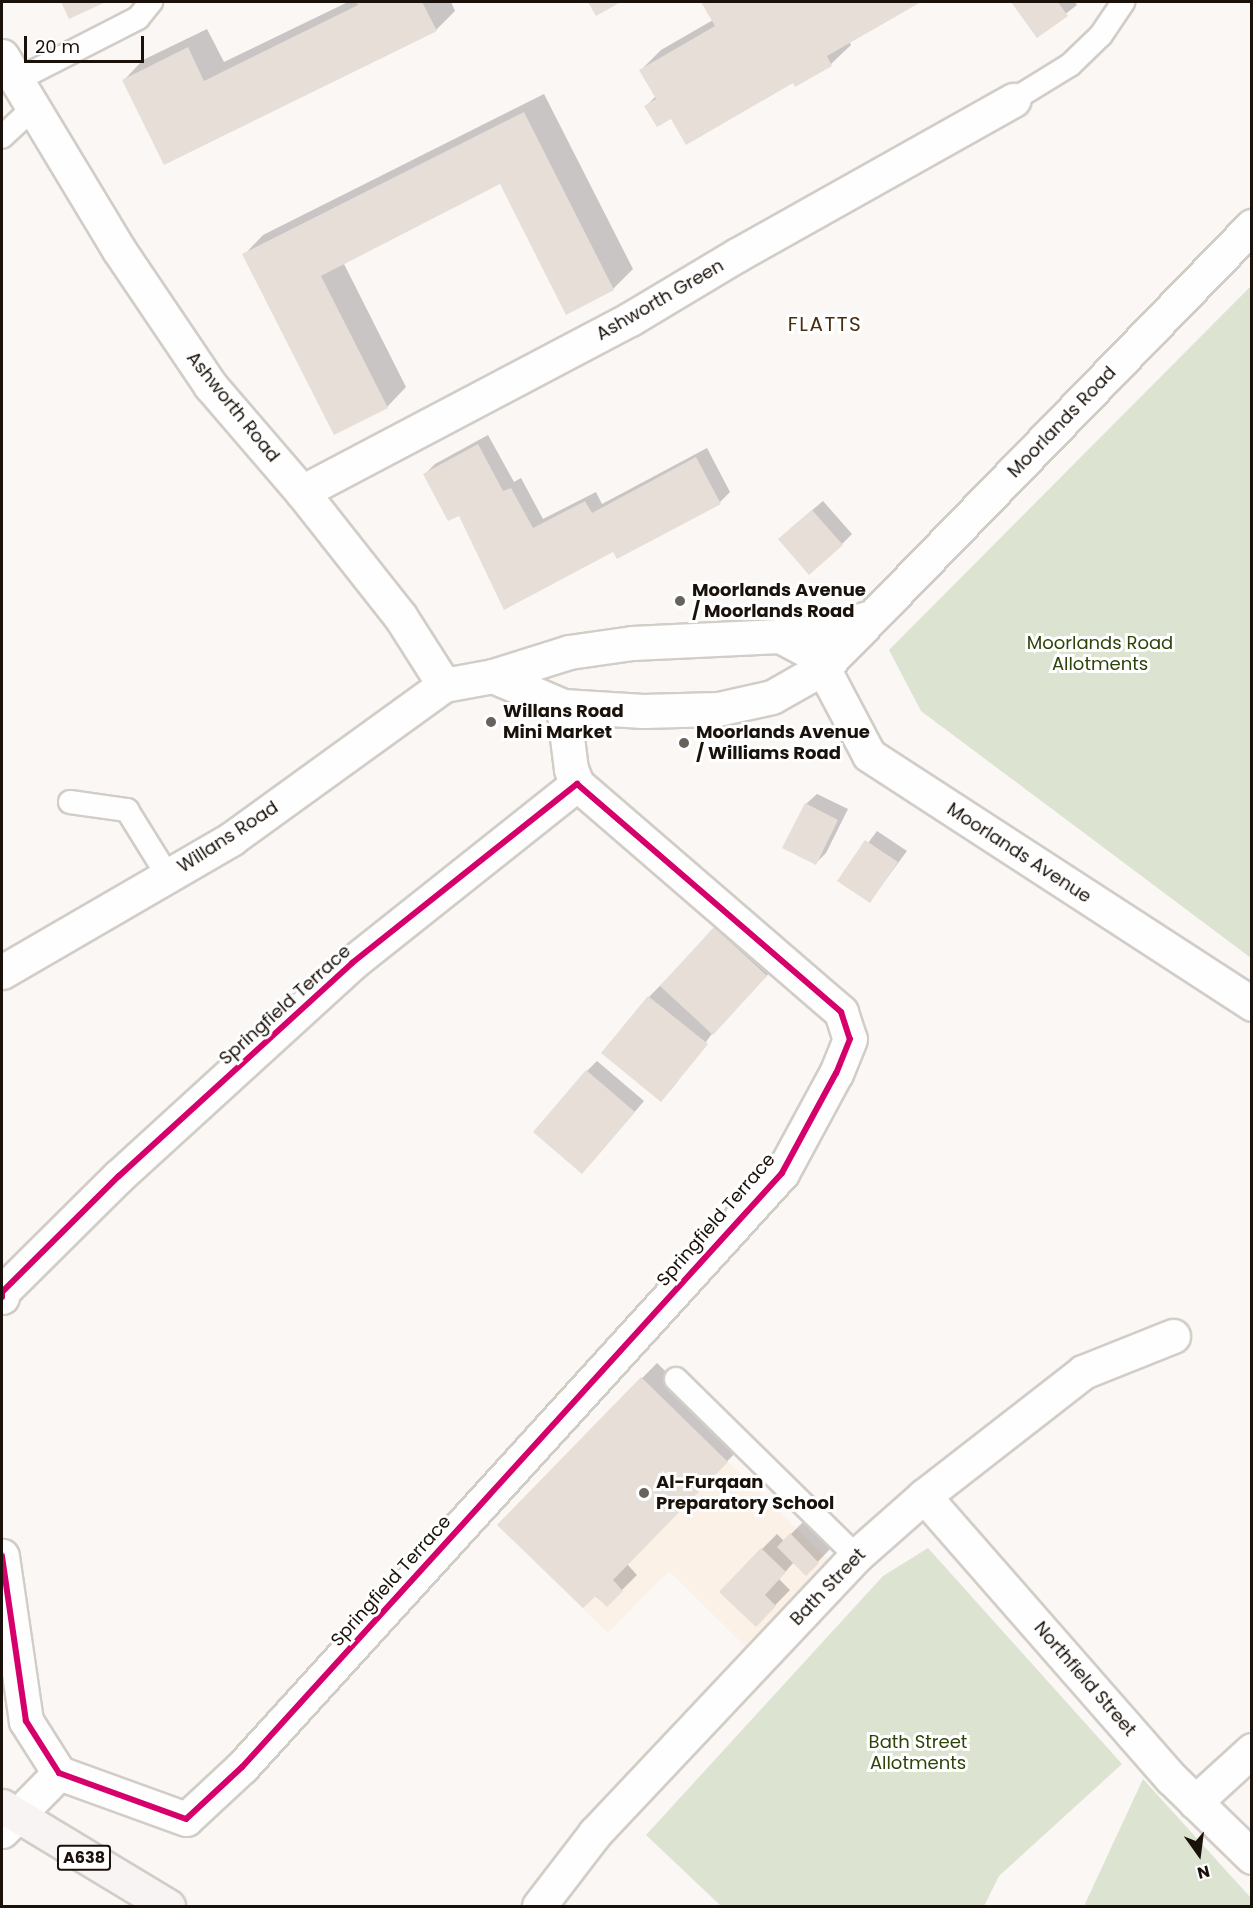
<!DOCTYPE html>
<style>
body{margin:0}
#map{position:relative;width:1253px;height:1908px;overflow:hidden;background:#faf7f5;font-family:Poppins,sans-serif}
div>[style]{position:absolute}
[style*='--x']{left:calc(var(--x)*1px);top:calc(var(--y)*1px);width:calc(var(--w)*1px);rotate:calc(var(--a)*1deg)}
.education>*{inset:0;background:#fbf1e6}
.green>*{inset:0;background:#dce4d1}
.shadow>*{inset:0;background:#0003}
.building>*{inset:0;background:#e6ded7}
.roads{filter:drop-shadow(2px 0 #d2cdc7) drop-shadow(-2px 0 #d2cdc7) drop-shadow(0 2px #d2cdc7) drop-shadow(0 -2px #d2cdc7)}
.lane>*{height:22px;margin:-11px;padding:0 11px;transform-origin:11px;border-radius:11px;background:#fefefe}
.street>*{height:33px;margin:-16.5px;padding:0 16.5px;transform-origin:16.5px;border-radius:16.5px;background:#fefefe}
.secondary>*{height:33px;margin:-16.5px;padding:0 16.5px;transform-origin:16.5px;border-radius:16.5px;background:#fefefe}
.primary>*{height:33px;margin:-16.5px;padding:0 16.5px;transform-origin:16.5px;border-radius:16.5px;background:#f8f4f4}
.cycleway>*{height:6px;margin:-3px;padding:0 3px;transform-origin:3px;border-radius:3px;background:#d6006c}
.dots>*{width:16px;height:16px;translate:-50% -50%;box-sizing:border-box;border:3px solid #fff;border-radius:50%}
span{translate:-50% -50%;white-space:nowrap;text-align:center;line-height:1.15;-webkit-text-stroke:6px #fff;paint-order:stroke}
.shield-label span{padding:2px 4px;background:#fff;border:2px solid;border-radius:4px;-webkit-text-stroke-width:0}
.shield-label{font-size:16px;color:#1a120a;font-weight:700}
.street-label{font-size:18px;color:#1a120a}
.poi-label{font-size:18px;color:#1a120a;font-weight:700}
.left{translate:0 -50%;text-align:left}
.park-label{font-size:18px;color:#2d4409}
.neighbourhood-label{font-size:20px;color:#492d0e;letter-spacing:1.5px}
.frame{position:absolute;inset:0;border:3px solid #1a120a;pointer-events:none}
.north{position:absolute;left:1169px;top:1824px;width:60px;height:60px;-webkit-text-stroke:4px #fff;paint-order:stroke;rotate:166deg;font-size:16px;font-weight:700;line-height:24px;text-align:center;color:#1a120a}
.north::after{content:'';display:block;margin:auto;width:21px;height:27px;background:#1a120a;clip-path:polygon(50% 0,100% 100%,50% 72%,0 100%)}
.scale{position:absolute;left:24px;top:36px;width:120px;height:27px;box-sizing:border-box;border:3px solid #1a120a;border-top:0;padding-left:8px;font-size:18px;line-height:21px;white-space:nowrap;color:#1a120a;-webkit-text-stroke:4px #fff;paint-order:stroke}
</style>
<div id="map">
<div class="education">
<i style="clip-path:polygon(641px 1377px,833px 1564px,749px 1650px,669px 1571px,608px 1633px,497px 1525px)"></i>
</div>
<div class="green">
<i style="clip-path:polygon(1251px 286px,1251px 958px,921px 711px,889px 650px)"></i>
<i style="clip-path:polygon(928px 1548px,1122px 1764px,999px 1876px,984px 1906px,721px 1906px,646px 1835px,883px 1576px)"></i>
<i style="clip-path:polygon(1143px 1779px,1251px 1898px,1251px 1906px,1084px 1906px)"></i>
</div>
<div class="shadow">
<i style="clip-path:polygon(62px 2px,103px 2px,70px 17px)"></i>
<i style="clip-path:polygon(348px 2px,451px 2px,455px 11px,436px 30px,164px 163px,124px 80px,143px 60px,207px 29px,224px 62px)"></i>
<i style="clip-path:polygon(703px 2px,918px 2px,849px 41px,851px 45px,831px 64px,796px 85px,793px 81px,646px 106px,656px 96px,641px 70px,661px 50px,713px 20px)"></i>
<i style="clip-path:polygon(1013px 2px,1075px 2px,1077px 5px,1037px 36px)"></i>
<i style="clip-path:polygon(544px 94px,633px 269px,613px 289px,501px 182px,343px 262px,406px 387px,387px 407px,244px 255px,263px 235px)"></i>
<i style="clip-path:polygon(488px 435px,514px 482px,521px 478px,543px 519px,596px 492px,602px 504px,707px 448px,730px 492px,720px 502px,617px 557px,613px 550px,460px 514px,425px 474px,435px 464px)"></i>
<i style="clip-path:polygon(823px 501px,852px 534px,842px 544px,790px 529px)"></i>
<i style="clip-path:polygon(817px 794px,848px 809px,826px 853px,815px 864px,806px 804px)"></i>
<i style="clip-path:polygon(877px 831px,907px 851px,870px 901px,840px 881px)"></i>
<i style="clip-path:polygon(726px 918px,777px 965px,714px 1031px,671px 1090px,649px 997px)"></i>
<i style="clip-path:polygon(597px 1061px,644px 1101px,592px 1162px,587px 1071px)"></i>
<i style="clip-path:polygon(657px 1363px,742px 1446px,627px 1564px,637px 1575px,607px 1605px,499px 1524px)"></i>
<i style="clip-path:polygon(806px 1519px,833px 1546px,806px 1574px,794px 1562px,779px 1579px,790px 1590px,756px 1625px,762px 1549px,777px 1534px,784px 1541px)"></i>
</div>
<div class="building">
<i style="clip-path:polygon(61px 2px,106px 2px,69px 19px)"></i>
<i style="clip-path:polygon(356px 2px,422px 2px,437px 31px,164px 165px,122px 80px,188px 47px,204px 81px,358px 5px)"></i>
<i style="clip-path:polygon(588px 2px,621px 2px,596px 16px)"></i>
<i style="clip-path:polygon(701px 2px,921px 2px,827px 56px,832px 66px,795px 87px,793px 83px,686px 145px,671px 119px,657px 127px,644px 106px,656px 99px,639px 70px,715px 26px)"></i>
<i style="clip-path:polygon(1011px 2px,1058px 2px,1068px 16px,1037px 38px)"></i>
<i style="clip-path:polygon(524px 112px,614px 290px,566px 315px,500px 184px,321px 276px,388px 408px,334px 435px,242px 254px)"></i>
<i style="clip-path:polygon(478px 444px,503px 491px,511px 488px,533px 528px,585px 501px,592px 513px,696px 457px,721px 504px,617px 559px,613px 552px,504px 610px,459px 516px,448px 521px,423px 474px)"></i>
<i style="clip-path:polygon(812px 510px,843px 545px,809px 575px,778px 539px)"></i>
<i style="clip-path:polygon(805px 803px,838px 820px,816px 865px,782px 848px)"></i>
<i style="clip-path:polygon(865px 840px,898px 862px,870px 903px,837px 881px)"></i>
<i style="clip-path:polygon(714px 927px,767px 976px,713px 1035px,660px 986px)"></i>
<i style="clip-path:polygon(648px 996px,708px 1044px,661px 1102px,601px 1053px)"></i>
<i style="clip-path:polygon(586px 1070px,635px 1112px,582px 1174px,533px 1132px)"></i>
<i style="clip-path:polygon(641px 1377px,728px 1462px,613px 1580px,623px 1591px,607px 1607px,596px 1596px,583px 1608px,497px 1525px)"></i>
<i style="clip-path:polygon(790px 1533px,819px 1563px,806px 1576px,777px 1547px)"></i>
<i style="clip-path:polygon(761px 1548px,786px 1572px,765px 1595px,776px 1606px,756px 1627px,719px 1592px)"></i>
</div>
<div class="roads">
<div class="lane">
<i style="--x:15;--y:81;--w:138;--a:-27.1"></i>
<i style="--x:138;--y:18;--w:21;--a:-51"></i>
<i style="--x:1013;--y:100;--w:67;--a:-31.6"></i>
<i style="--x:1070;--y:65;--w:43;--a:-44.1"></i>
<i style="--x:1101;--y:35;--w:40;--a:-56"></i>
<i style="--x:2;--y:137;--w:40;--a:-43"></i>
<i style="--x:70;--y:802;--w:58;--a:8"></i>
<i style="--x:127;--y:810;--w:78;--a:58.2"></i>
<i style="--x:676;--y:1379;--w:252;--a:44.5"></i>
</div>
<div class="street">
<i style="--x:302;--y:492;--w:371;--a:-27.8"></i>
<i style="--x:630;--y:319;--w:125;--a:-30.9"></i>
<i style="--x:737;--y:255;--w:317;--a:-29.3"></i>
<i style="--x:780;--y:636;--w:34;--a:28"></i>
<i style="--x:810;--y:652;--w:21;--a:51"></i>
<i style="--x:823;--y:668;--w:98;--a:62.1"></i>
<i style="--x:869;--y:755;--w:457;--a:33"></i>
<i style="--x:563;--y:706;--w:64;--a:82.8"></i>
<i style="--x:571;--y:769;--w:16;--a:68"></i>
<i style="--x:2;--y:1297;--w:5;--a:-90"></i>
<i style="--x:2;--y:1292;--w:165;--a:-44.8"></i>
<i style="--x:119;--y:1176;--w:316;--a:-42.4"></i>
<i style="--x:352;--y:963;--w:288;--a:-38.5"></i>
<i style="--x:577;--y:784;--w:349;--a:40.8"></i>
<i style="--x:841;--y:1012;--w:28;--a:72"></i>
<i style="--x:850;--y:1039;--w:37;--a:112"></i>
<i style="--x:836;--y:1073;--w:114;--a:118.4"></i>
<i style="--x:782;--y:1173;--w:803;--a:132.27"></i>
<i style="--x:242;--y:1767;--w:76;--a:137.1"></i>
<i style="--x:186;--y:1819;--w:135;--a:-160.1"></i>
<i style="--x:59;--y:1773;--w:62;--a:-122.4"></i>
<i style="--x:26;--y:1721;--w:167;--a:-98.3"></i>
<i style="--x:924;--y:1496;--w:375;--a:48.8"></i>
<i style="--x:1171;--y:1778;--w:113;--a:44.3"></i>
<i style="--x:1195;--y:1802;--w:77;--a:-42.4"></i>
<i style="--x:2;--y:1831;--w:81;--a:-45.5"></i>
<i style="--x:539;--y:1906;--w:92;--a:-52.5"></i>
<i style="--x:595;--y:1833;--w:381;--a:-46.7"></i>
<i style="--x:856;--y:1556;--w:91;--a:-41.4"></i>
<i style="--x:924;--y:1496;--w:202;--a:-37.9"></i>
<i style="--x:1083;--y:1372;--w:97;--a:-21.8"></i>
</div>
<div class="secondary">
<i style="--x:2;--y:56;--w:227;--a:58.9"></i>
<i style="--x:119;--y:250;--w:163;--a:56"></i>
<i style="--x:210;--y:385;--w:141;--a:49.3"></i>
<i style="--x:302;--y:492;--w:158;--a:51.7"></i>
<i style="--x:400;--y:616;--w:82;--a:57.5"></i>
<i style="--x:493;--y:676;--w:76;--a:23.2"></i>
<i style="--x:563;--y:706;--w:80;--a:3.6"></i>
<i style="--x:643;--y:711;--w:75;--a:-1.5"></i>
<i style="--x:718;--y:709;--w:55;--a:-12.5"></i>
<i style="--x:772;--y:697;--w:59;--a:-29.6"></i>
<i style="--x:823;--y:668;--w:616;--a:-45.86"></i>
<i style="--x:2;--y:972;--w:265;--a:-30.1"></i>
<i style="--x:231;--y:839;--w:263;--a:-35.9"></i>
<i style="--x:444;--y:685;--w:50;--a:-10.4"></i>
<i style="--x:493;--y:676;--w:80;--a:-17.5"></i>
<i style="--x:569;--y:652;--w:64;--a:-8.1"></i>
<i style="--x:632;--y:643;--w:148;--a:-2.7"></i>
<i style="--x:780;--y:636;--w:37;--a:-6"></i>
<i style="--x:817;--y:632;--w:57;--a:-15.3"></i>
</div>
<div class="primary">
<i style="--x:2;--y:1806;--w:194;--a:31.1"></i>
</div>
</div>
<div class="cycleway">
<i style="--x:2;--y:1297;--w:5;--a:-90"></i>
<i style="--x:2;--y:1292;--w:165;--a:-44.8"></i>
<i style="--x:119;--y:1176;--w:316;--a:-42.4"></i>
<i style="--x:352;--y:963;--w:288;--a:-38.5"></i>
<i style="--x:577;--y:784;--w:349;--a:40.8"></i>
<i style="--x:841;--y:1012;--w:28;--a:72"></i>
<i style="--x:850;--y:1039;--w:37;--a:112"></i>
<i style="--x:836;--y:1073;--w:114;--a:118.4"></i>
<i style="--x:782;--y:1173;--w:803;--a:132.27"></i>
<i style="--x:242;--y:1767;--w:76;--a:137.1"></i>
<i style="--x:186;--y:1819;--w:135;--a:-160.1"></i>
<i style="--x:59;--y:1773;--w:62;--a:-122.4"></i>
<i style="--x:26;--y:1721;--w:167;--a:-98.3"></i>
</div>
<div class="dots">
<i style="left:680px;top:601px;background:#68625c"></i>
<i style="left:491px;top:722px;background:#68625c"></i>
<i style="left:684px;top:743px;background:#68625c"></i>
<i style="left:644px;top:1493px;background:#68625c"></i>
</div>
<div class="shield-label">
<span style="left:84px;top:1858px">A638</span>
</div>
<div class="street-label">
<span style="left:660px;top:300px;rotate:-30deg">Ashworth Green</span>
<span style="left:233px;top:407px;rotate:51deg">Ashworth Road</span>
<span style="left:1062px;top:422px;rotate:-46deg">Moorlands Road</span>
<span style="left:228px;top:837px;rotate:-33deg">Willans Road</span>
<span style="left:1019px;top:853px;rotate:33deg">Moorlands Avenue</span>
<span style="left:285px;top:1005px;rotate:-42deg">Springfield Terrace</span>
<span style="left:716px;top:1220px;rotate:-49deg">Springfield Terrace</span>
<span style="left:391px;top:1581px;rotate:-48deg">Springfield Terrace</span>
<span style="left:828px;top:1587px;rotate:-46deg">Bath Street</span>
<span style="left:1085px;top:1679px;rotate:49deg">Northfield Street</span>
</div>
<div class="poi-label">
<span class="left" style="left:692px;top:601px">Moorlands Avenue<br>/ Moorlands Road</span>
<span class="left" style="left:503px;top:722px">Willans Road<br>Mini Market</span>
<span class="left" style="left:696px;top:743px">Moorlands Avenue<br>/ Williams Road</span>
<span class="left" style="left:656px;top:1493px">Al-Furqaan<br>Preparatory School</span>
</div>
<div class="park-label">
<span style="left:1100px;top:654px">Moorlands Road<br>Allotments</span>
<span style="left:918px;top:1753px">Bath Street<br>Allotments</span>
</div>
<div class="neighbourhood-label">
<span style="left:825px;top:324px">FLATTS</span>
</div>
<div class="frame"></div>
<div class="north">N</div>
<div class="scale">20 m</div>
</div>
